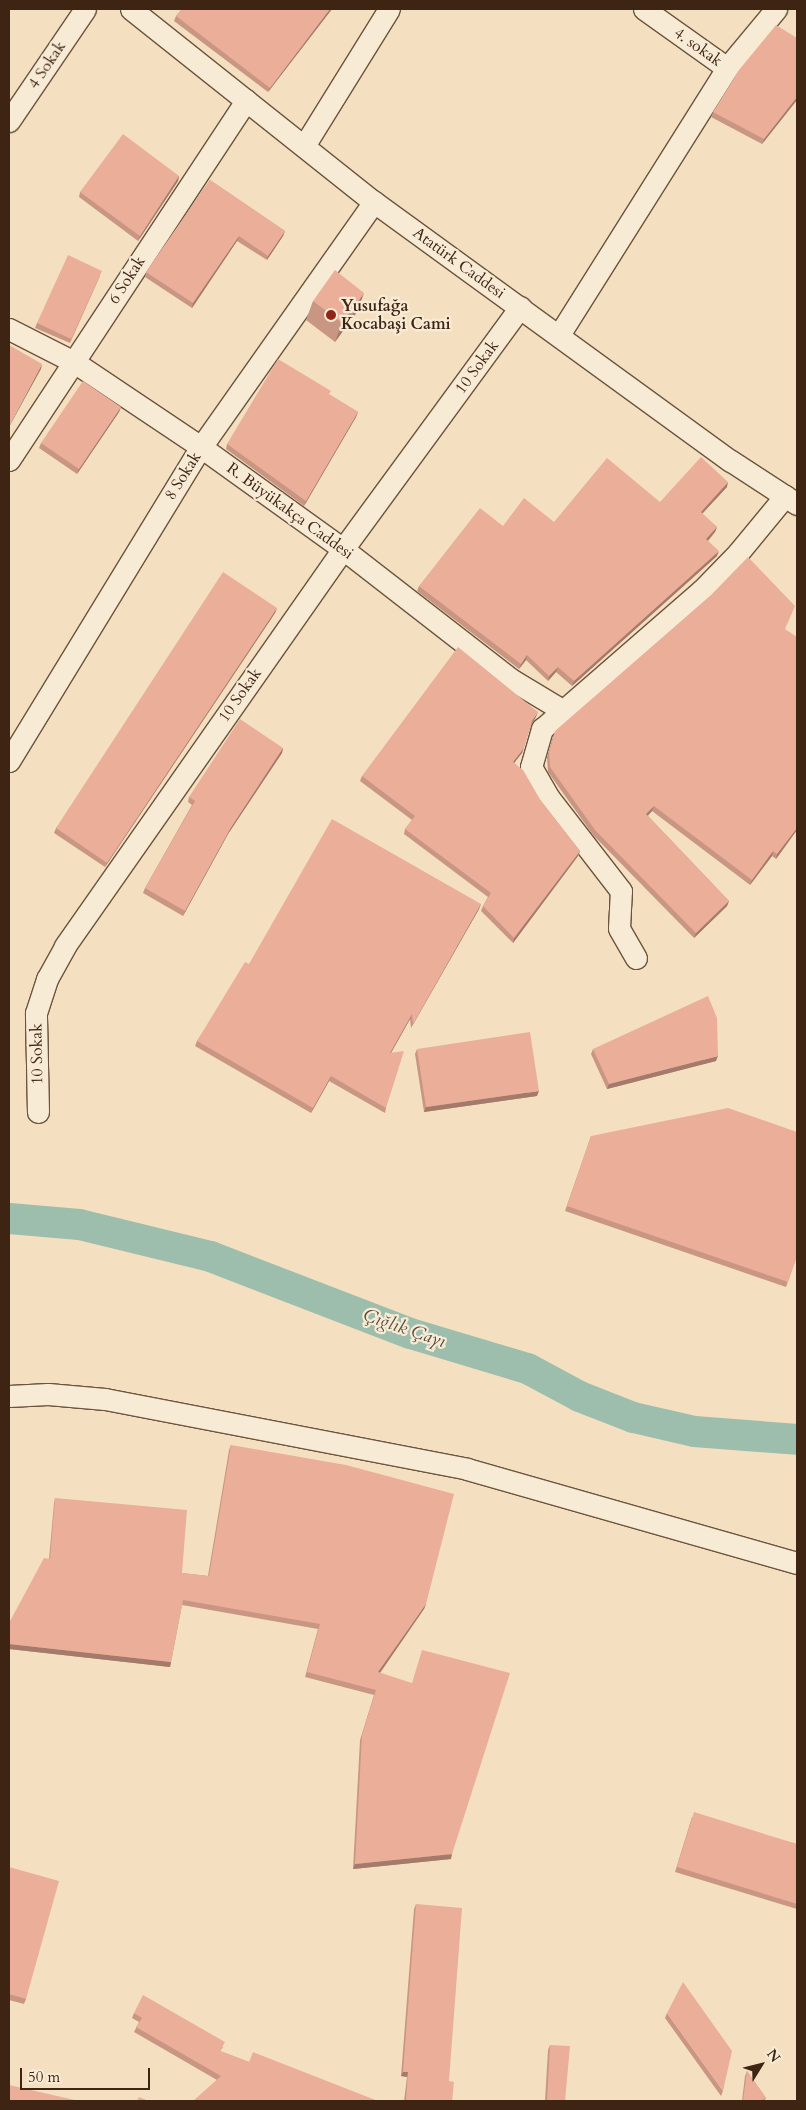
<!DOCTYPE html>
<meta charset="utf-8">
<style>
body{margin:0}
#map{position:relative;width:806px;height:2110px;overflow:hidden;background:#f4e0c0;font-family:Cardo,serif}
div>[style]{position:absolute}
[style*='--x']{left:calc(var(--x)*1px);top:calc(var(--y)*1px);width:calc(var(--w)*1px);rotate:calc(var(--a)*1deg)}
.river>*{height:31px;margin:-15.5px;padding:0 15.5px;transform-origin:15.5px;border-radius:15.5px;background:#9dbeac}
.roads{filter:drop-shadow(1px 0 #6c543e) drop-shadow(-1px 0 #6c543e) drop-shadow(0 1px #6c543e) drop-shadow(0 -1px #6c543e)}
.minor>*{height:21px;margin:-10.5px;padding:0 10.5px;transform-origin:10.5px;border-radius:10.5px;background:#f8ebd6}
.wall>*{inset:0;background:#c99684}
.shaded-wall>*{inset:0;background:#a47a6b}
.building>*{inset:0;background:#eaae99}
.dots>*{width:14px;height:14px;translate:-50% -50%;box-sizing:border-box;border:2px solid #f8ebd6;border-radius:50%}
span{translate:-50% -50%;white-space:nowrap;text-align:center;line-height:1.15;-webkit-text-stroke:4.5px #f8ebd6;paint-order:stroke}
.street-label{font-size:16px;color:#3e2513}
.poi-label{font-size:16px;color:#3e2513;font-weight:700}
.left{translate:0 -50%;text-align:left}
.water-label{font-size:18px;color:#564b39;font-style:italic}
.frame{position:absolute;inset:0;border:10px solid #3e2513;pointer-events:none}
.north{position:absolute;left:736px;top:2040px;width:50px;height:50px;-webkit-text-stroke:4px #f8ebd6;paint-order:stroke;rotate:54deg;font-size:14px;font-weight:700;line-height:20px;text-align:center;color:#3e2513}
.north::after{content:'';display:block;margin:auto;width:18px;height:22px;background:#3e2513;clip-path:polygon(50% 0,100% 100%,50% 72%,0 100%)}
.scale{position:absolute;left:20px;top:2068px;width:130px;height:22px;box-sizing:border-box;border:2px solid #3e2513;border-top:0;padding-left:6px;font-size:15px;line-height:18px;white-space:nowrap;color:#3e2513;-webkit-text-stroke:4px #f8ebd6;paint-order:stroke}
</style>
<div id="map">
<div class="river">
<i style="--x:9;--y:1218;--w:70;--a:4.9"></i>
<i style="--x:79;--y:1224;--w:135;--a:13.7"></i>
<i style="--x:210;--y:1256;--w:214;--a:21.1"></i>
<i style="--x:410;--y:1333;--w:122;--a:16.7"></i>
<i style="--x:527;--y:1368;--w:59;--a:28.3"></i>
<i style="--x:579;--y:1396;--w:58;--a:21.3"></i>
<i style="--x:633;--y:1417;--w:63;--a:12.9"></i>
<i style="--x:694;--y:1431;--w:103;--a:4.4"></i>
</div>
<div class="roads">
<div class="minor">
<i style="--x:131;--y:9;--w:310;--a:38.5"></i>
<i style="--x:374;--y:202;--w:441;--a:36"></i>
<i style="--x:731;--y:461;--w:79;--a:33.1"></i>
<i style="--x:644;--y:9;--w:102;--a:35.4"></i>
<i style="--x:9;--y:121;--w:135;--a:-55.8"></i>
<i style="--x:304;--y:146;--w:161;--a:-58.2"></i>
<i style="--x:9;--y:329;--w:73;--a:26.9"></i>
<i style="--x:74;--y:362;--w:153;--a:33.8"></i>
<i style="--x:201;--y:447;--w:175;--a:35.7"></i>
<i style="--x:343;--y:549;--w:214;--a:37.8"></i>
<i style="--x:512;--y:680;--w:58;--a:31"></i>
<i style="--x:559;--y:335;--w:315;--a:-57.8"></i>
<i style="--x:727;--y:68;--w:77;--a:-50.3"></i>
<i style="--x:9;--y:460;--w:431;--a:-56.6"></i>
<i style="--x:9;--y:761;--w:368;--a:-58.6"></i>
<i style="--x:201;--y:447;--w:300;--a:-54.8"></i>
<i style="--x:636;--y:958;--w:34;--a:-120"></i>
<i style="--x:619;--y:928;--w:37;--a:-87"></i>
<i style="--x:621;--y:891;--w:118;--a:-127.7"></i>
<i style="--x:549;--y:798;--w:36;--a:-120"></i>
<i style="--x:531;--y:767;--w:40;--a:-74"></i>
<i style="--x:542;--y:729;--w:211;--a:-41"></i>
<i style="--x:701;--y:591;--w:53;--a:-45.8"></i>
<i style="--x:738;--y:553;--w:74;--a:-50.5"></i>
<i style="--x:38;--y:1112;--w:99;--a:-91.2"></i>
<i style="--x:36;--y:1013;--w:36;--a:-72"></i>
<i style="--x:47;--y:979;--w:38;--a:-61"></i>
<i style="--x:65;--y:946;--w:485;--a:-55"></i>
<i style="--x:343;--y:549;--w:300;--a:-53.8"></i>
<i style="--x:9;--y:1396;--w:39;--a:-3"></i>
<i style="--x:48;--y:1394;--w:57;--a:5"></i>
<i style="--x:105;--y:1399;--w:369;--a:10.9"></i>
<i style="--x:467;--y:1469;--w:343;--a:15.9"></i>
</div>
</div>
<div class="wall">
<i style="clip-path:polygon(182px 9px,332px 9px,268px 92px,174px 21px,176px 16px)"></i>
<i style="clip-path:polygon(797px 38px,797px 100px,762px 144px,711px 117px,713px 112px)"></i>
<i style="clip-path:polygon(179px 176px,178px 181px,138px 241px,79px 197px,80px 192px)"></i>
<i style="clip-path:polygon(210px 180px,285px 231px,283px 236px,267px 260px,237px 241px,192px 308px,145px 277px,146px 272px)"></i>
<i style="clip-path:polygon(100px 276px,70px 343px,35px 328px,37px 323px)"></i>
<i style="clip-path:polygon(313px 301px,357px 312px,335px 342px,306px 320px)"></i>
<i style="clip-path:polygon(330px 395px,358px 412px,356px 417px,304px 506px,226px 449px,227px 444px)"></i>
<i style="clip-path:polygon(121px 407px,119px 412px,77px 474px,39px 448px,41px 443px)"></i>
<i style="clip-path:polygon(727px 487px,702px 514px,717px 527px,715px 532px,708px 541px,717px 556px,572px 686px,556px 672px,548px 681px,526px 660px,519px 669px,417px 591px,419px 586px,503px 526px,554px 522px,660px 502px)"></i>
<i style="clip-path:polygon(277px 608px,275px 613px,105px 867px,54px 833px,56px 828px)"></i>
<i style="clip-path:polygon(785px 629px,797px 830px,776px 859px,772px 856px,750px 885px,652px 811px,648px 816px,729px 901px,727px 906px,694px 938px,593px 835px,548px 772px,547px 757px,553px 736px)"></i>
<i style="clip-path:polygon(536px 717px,531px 725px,522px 753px,514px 763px,541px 801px,580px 851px,578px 856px,513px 943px,481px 911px,483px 906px,488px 897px,404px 834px,405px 829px,412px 820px,360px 781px,362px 776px)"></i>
<i style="clip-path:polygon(283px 748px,282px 753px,228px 834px,183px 916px,143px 893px,145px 888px,192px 805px,188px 802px,189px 797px)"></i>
<i style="clip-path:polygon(481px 904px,479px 909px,411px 1028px,410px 1019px,391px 1053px,386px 1108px,385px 1113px,329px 1081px,311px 1113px,195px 1046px,197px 1041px,249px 964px)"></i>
<i style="clip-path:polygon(417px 1049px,537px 1096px,424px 1112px,415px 1054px)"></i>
<i style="clip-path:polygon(593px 1049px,716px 1061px,607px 1089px,591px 1054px)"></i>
<i style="clip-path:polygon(591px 1136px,797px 1256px,786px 1287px,565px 1211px)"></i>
<i style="clip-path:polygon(231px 1445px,426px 1604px,424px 1609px,380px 1673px,451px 1859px,353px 1869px,360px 1740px,374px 1695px,305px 1677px,318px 1629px,182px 1605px,171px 1662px,170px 1667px,9px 1649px,9px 1623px,49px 1559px,54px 1503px,55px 1498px,182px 1573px,208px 1576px,229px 1450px)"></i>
<i style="clip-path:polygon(692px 1817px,797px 1844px,797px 1909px,675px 1872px)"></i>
<i style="clip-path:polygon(9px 1867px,26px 1999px,24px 2004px,9px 2000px)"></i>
<i style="clip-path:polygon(416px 1904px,449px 2081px,452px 2101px,404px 2101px,407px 2077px,401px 2076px,414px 1909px)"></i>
<i style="clip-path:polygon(134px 2013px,223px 2047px,220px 2051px,249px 2062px,378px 2101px,217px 2080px,134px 2032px,139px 2022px,132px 2018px)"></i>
<i style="clip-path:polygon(667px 2013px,723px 2091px,721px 2096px,665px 2018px)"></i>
<i style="clip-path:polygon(550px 2045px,565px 2101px,545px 2101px,548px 2050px)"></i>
<i style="clip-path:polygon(747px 2071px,766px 2098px,764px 2101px,742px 2101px,745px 2076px)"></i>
</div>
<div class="shaded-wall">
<i style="clip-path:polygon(330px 9px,332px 9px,268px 92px,270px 88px)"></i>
<i style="clip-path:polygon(797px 97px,797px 100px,762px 144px,764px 139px)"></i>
<i style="clip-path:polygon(179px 176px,178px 181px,138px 241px,140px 236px)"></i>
<i style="clip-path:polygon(285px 231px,283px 236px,267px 260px,268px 256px)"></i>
<i style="clip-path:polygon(239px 236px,237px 241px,192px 308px,193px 303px)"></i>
<i style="clip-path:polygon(364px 293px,357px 312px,335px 342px,342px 323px)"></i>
<i style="clip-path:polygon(42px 364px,41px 369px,9px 427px,9px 426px)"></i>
<i style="clip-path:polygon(121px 407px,119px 412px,77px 474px,79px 469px)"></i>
<i style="clip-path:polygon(358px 412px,356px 417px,304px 506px,306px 501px)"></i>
<i style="clip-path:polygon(728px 482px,727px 487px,699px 517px,701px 512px)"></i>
<i style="clip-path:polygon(717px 527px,715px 532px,705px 544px,706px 539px)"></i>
<i style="clip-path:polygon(719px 551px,717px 556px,572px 686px,574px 681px)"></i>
<i style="clip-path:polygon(277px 608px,275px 613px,105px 867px,107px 863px)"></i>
<i style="clip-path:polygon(527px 655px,526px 660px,519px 669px,521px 664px)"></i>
<i style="clip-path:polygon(558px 667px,556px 672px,548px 681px,549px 676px)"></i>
<i style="clip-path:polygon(538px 712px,536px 717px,530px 726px,532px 721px)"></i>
<i style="clip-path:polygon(283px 748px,282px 753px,228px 834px,183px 916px,185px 911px,230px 829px)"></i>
<i style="clip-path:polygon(524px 748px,522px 753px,511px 767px,513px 762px)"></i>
<i style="clip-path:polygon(654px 806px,652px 811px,644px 819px,646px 814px)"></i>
<i style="clip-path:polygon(797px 828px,797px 830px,776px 859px,777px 854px)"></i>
<i style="clip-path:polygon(580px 851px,578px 856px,513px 943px,514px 938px)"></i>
<i style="clip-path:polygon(773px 851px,772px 856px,750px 885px,752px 880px)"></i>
<i style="clip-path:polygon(729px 901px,727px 906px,694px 938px,696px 933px)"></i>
<i style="clip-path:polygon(481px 904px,479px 909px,411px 1028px,413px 1024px)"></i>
<i style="clip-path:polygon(412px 1014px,410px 1019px,388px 1058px,390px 1053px)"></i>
<i style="clip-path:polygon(718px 1056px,716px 1061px,607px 1089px,609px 1084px)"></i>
<i style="clip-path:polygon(331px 1076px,329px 1081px,311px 1113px,313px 1108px)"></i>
<i style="clip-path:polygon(539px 1091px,537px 1096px,424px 1112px,426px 1107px)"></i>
<i style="clip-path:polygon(426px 1604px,424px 1609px,377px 1677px,378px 1672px)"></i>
<i style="clip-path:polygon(9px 1644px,171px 1662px,170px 1667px,9px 1649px)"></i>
<i style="clip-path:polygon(452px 1854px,451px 1859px,353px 1869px,355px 1864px)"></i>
<i style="clip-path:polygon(403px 2072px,408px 2072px,407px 2077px,401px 2076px)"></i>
</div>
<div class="building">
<i style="clip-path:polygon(182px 9px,330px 9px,270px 88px,176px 16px)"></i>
<i style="clip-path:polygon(776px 25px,797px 38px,797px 97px,764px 139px,713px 112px,739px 70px)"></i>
<i style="clip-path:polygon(123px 134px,179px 176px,140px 236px,80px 192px)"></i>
<i style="clip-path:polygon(210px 180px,285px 231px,268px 256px,239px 236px,193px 303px,146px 272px)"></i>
<i style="clip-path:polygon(68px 255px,102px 271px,71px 339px,37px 323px)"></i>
<i style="clip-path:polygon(335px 270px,364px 293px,342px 323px,313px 301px)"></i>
<i style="clip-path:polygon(9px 345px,42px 364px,9px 426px)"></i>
<i style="clip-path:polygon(278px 359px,331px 391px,329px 394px,358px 412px,306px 501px,227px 444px)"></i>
<i style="clip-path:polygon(83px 381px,121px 407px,79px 469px,41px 443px)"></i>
<i style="clip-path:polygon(701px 457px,728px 482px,701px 512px,717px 527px,706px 539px,719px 551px,574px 681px,558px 667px,549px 676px,527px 655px,521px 664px,419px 586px,480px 508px,503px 526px,524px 498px,554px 522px,607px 458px,660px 502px)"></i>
<i style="clip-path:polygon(748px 557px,795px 606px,785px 629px,797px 637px,797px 828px,777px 854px,773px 851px,752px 880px,654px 806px,646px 814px,729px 901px,696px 933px,595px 830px,550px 767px,549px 752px,555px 731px,711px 595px)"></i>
<i style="clip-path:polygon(223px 572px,277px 608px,107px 863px,56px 828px)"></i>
<i style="clip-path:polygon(458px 647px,538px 712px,532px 721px,524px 748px,513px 762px,523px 770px,541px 801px,580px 851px,514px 938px,483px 906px,491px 893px,405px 829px,415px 816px,362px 776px)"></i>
<i style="clip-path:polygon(240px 719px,283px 748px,230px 829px,185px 911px,145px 888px,195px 801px,189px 797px)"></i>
<i style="clip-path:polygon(332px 819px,481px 904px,413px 1024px,412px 1014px,390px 1053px,404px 1051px,386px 1108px,331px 1076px,313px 1108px,197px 1041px,245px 962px,249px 964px)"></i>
<i style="clip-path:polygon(708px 996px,717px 1018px,718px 1056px,609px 1084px,593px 1049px)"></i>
<i style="clip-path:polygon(530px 1032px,539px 1091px,426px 1107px,417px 1049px)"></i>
<i style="clip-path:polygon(728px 1108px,797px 1132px,797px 1256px,788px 1282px,567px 1206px,591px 1136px)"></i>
<i style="clip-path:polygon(231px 1445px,346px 1465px,454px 1494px,426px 1604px,378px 1672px,412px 1683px,422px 1650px,510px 1673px,452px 1854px,355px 1864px,362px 1735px,376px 1690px,307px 1672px,320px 1624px,183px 1600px,171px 1662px,9px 1644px,9px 1623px,44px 1558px,50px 1559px,55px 1498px,187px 1510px,182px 1573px,209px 1576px)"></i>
<i style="clip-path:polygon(694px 1812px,797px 1844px,797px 1904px,677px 1867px)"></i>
<i style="clip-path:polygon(9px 1867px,59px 1881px,26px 1999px,9px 1994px)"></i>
<i style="clip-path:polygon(416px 1904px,462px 1908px,449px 2081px,454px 2082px,452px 2101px,406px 2101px,408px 2072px,403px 2072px)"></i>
<i style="clip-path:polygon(683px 1982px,732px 2051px,723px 2091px,667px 2013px)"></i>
<i style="clip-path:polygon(143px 1995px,225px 2042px,220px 2051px,249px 2062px,253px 2052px,378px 2101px,193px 2101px,221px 2076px,136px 2027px,142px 2018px,134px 2013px)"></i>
<i style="clip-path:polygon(550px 2045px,570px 2046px,565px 2101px,547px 2101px)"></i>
<i style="clip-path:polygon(747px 2071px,766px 2098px,760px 2101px,743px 2101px)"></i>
<i style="clip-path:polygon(9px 2085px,79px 2101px,9px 2101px)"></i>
<i style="clip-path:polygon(139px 2097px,149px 2101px,137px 2101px)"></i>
</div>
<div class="dots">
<i style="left:331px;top:315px;background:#8f2418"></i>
</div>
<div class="street-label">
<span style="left:698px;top:47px;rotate:35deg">4. sokak</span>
<span style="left:47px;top:65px;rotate:-56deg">4 Sokak</span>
<span style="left:459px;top:263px;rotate:36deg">Atatürk Caddesi</span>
<span style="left:127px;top:280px;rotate:-57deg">6 Sokak</span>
<span style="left:477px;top:367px;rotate:-54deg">10 Sokak</span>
<span style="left:183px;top:476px;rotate:-58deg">8 Sokak</span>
<span style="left:290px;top:511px;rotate:36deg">R. Büyükakça Caddesi</span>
<span style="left:240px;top:695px;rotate:-55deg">10 Sokak</span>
<span style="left:37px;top:1054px;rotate:-91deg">10 Sokak</span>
</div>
<div class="poi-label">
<span class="left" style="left:341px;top:315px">Yusufağa<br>Kocabaşi Cami</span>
</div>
<div class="water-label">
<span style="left:404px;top:1329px;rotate:19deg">Çığlık Çayı</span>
</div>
<div class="frame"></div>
<div class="north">N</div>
<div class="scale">50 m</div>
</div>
